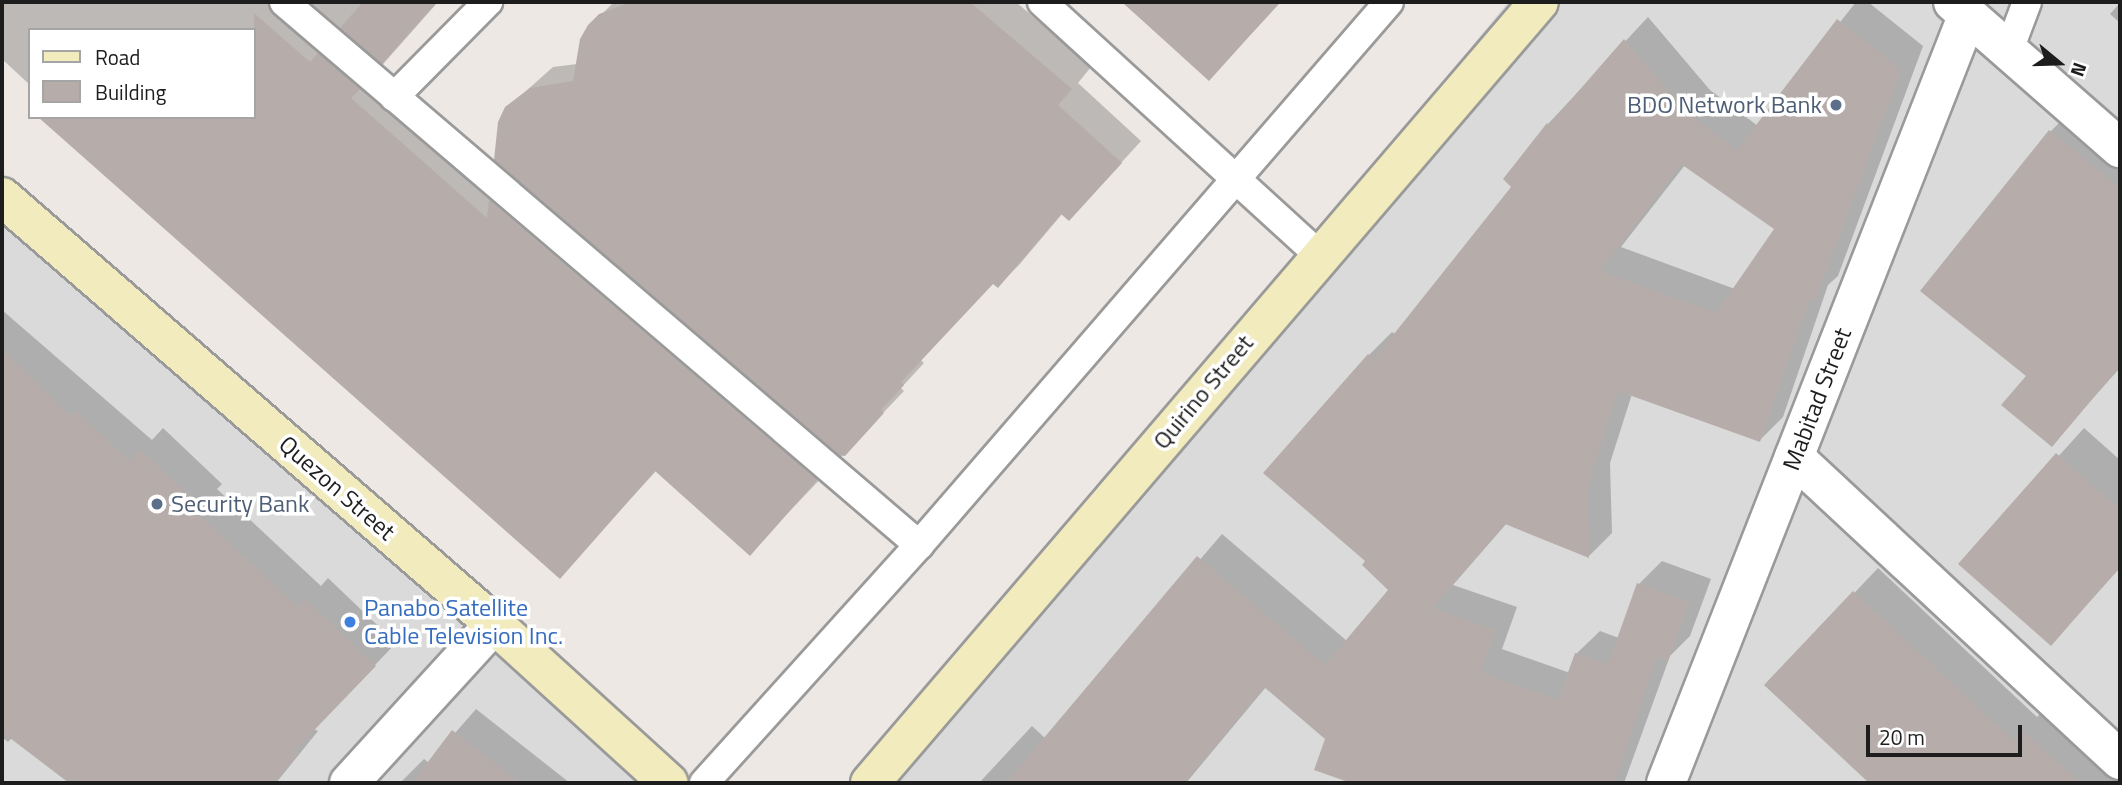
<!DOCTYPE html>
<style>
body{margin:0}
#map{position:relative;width:2122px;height:785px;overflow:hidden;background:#ede8e4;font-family:"Titillium Web",sans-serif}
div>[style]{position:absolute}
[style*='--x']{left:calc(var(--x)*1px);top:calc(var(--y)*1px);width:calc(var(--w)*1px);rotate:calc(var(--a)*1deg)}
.residential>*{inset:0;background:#dbdada}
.shadow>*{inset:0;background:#0003}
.building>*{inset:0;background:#b6adaa}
.roads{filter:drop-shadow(2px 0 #9a9a9a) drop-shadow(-2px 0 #9a9a9a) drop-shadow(0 2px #9a9a9a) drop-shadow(0 -2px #9a9a9a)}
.lane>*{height:28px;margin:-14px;padding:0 14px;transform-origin:14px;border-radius:14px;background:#fff}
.street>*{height:38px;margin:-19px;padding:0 19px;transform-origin:19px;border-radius:19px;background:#fff}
.secondary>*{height:38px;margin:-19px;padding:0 19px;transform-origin:19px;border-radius:19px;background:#f1ebbd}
.dots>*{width:19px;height:19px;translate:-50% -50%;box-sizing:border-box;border:4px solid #fff;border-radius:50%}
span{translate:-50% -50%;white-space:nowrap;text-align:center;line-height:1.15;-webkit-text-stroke:7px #fff;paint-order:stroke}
.service-label{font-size:24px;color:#4e5e75}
.right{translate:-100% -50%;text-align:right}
.left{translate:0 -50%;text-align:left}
.street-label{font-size:24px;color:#1d1d1d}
.shop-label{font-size:24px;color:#366cbe}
.frame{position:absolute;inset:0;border:4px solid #1d1d1d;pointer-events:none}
.legend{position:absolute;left:28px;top:28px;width:228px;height:91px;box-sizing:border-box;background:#fff;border:2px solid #a5a5a5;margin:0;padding:9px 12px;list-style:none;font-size:21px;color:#1d1d1d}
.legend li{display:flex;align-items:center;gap:14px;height:35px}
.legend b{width:35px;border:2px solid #a5a5a5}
.north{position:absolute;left:2024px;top:28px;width:70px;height:70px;-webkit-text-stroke:5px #fff;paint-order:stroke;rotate:109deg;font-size:19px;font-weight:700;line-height:28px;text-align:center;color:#1d1d1d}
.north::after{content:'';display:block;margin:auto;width:24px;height:32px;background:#1d1d1d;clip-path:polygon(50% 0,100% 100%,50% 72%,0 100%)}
.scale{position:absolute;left:1866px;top:725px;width:156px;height:32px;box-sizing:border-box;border:4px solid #1d1d1d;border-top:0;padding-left:9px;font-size:21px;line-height:24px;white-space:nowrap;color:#1d1d1d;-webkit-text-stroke:5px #fff;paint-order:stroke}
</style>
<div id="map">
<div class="residential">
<i style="clip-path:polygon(1508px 2px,2120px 2px,2120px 783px,871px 783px)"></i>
<i style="clip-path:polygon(2px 211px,473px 632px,661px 783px,2px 783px)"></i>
</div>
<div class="shadow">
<i style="clip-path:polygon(2px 2px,438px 2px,377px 71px,507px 185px,516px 176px,507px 108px,553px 67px,577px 64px,600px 16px,614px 2px,1016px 2px,1091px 67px,1078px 83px,1141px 141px,1090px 197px,1063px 213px,1019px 265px,998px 286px,994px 282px,921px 360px,924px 363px,901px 388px,904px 391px,750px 553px,657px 470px,560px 576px,254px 117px,254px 30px,30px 30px,30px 85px,2px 59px)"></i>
<i style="clip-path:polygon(1122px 2px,1281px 2px,1209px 79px)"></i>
<i style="clip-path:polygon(evenodd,1856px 2px,1868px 2px,1923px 46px,1838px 276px,1828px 285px,1783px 417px,1760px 440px,1632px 394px,1610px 463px,1612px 533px,1589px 556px,1507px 523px,1453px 585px,1517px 607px,1502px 649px,1570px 673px,1576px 654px,1600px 631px,1619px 638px,1639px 584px,1662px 561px,1711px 579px,1690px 636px,1670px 656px,1624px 783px,1356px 783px,1316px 769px,1327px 739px,1266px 687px,1186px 783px,979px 783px,1032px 726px,1046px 739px,1222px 534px,1347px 641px,1390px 590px,1367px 561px,1266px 473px,1369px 355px,1392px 332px,1395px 334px,1514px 187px,1548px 124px,1648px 17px,1710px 90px,1758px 126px,1856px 2px,1685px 165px,1777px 229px,1735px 289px,1621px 247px,1685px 165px)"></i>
<i style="clip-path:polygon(2120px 3px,2120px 23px,2110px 14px)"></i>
<i style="clip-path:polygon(2075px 107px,2120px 143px,2120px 368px,2052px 444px,2028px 376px,2050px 132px)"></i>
<i style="clip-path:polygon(2px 310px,152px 440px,163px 428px,222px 484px,217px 489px,321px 586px,328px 578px,396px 643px,314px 729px,318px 731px,276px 783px,72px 783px,12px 738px,8px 742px,2px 737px)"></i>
<i style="clip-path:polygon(2084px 428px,2120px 460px,2120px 568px,2051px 644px,1961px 564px)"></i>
<i style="clip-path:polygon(1878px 568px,2037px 717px,2046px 708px,2120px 768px,2120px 783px,1872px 783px,1767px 685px)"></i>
<i style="clip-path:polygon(476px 709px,570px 783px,400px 783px,424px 759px,429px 763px)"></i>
</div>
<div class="building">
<i style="clip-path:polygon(363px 2px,437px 2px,382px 64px,340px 28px)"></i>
<i style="clip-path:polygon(631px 2px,970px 2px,1072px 89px,1058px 105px,1122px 163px,1069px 221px,1061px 214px,998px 288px,993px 284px,901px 382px,904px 385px,881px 410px,884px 413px,845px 456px,839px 455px,494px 160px,498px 122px,505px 107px,530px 88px,573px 81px,580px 39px,588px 25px,599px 14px)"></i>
<i style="clip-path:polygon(1122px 2px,1280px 2px,1209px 81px)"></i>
<i style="clip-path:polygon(254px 13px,310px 62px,318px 53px,360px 89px,351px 98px,487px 218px,489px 200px,817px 480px,750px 556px,655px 471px,560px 579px,38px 117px,254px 117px)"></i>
<i style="clip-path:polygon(evenodd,1837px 19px,1901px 70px,1815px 301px,1810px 298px,1760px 442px,1618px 391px,1587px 487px,1589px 558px,1505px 524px,1432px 608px,1496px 630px,1480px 672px,1558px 700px,1575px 653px,1608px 664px,1637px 583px,1689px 602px,1668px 661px,1656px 657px,1614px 783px,1351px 783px,1314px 770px,1325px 739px,1264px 687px,1184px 783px,1006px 783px,1197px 556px,1325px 665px,1388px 590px,1362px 565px,1365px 561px,1263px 473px,1368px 354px,1374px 359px,1511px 187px,1503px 179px,1547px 123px,1549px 125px,1624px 39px,1687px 113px,1737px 150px,1837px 19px,1681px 164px,1774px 229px,1716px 313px,1600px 271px,1681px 164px)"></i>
<i style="clip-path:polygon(2049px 130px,2120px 188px,2120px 366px,2052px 447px,2001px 405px,2026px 376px,1920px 291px)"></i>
<i style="clip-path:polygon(2px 349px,71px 416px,76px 411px,129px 461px,140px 449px,201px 507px,196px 512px,298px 607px,305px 599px,376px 666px,294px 751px,297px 754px,274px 783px,69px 783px,2px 732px)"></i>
<i style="clip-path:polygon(2056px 453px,2120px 510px,2120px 567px,2051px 646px,1958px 564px)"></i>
<i style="clip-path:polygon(1853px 591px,2013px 740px,2021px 730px,2081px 783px,1869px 783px,1764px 685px)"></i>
<i style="clip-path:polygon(452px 730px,520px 783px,412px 783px)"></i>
</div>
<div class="roads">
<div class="lane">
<i style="--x:284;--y:2;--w:836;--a:40.53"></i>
<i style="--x:1042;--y:2;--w:375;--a:42.4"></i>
<i style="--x:2009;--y:50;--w:51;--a:-69.4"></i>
<i style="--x:394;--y:97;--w:134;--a:-45.3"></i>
<i style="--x:704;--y:783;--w:321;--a:-47.9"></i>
<i style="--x:919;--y:545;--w:718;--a:-49.12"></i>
</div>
<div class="street">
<i style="--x:1953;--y:2;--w:222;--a:41.2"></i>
<i style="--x:1794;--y:457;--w:445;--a:42.9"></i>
<i style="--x:349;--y:783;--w:215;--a:-47.6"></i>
<i style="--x:1666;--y:783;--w:826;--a:-68.56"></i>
</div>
<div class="secondary">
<i style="--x:2;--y:197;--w:651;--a:40.95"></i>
<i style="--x:494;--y:624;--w:236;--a:42.3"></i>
<i style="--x:870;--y:783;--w:1028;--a:-49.42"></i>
</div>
</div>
<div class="dots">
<i style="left:1836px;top:105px;background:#5c6f8a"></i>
<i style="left:157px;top:504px;background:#5c6f8a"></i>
<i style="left:350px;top:622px;background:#3f7fe0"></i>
</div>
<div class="service-label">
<span class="right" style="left:1822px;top:105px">BDO Network Bank</span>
<span class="left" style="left:171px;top:504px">Security Bank</span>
</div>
<div class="street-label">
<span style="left:1203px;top:392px;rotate:-50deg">Quirino Street</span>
<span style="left:1817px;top:399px;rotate:-69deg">Mabitad Street</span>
<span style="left:337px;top:488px;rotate:41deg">Quezon Street</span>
</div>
<div class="shop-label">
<span class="left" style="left:364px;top:622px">Panabo Satellite<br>Cable Television Inc.</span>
</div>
<div class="frame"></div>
<ul class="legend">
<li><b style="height:9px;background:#f1ebbd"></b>Road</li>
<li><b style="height:19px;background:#b6adaa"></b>Building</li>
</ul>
<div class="north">N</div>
<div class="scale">20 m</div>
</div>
